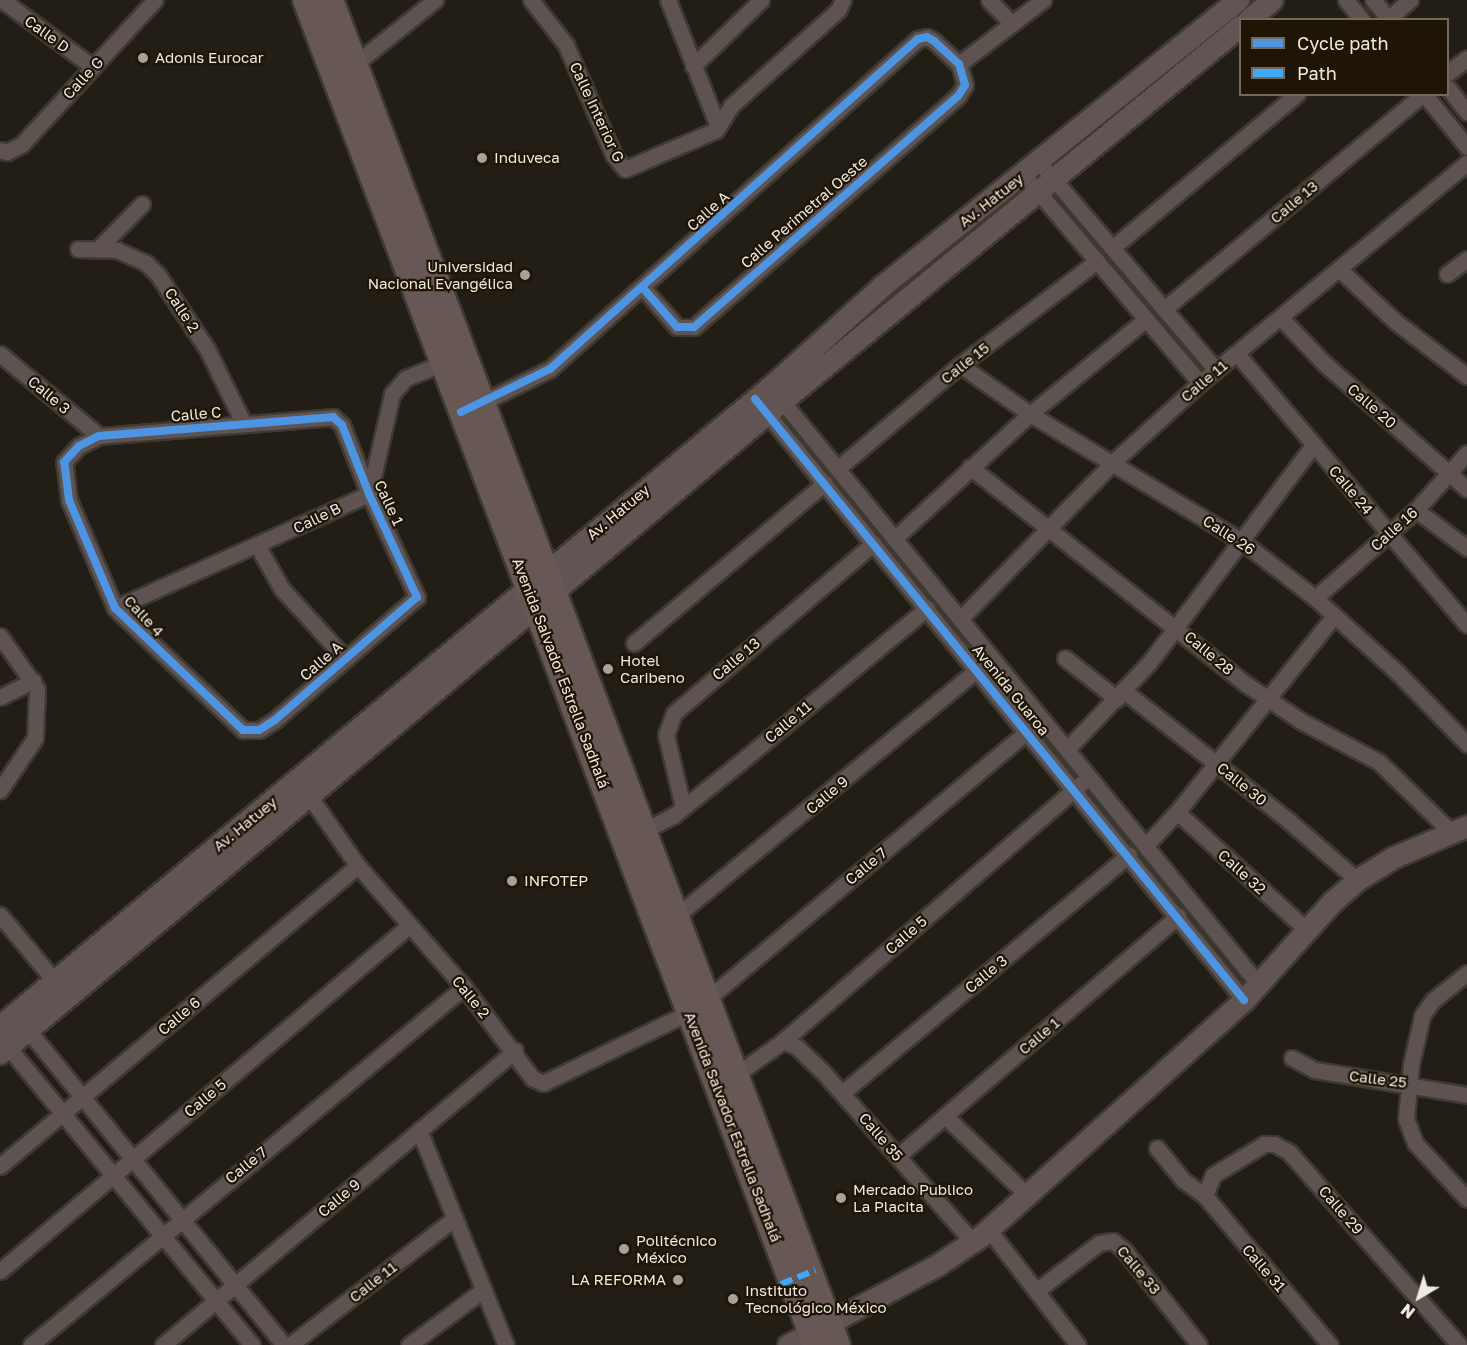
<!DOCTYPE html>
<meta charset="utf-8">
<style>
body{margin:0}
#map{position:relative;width:1467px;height:1345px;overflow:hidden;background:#221e16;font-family:"Golos Text",sans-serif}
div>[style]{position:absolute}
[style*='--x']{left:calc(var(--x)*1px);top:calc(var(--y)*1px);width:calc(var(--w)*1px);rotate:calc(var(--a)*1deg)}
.roads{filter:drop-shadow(2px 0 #3e3a33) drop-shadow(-2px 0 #3e3a33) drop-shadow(0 2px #3e3a33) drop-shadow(0 -2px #3e3a33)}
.street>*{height:15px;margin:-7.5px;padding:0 7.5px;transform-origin:7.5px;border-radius:7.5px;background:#5e5351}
.secondary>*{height:21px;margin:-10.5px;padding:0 10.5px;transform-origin:10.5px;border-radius:10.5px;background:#625452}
.highway>*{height:26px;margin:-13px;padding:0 13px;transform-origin:13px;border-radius:13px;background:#675856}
.quiet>*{height:6px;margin-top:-3px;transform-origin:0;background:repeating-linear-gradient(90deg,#3fa9f5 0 12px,transparent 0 18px)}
.cycleway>*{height:8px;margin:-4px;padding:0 4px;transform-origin:4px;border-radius:4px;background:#4d94e3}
.dots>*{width:16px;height:16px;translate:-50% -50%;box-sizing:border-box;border:3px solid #1f1507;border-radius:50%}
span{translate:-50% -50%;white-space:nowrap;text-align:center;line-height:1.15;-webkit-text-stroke:4.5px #1f1507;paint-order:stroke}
.street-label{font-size:15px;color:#efe9df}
.poi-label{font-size:15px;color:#efe9df}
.left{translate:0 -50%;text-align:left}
.right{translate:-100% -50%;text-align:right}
.legend{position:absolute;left:1239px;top:18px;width:210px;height:78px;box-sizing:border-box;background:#1f1507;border:2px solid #726a5d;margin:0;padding:8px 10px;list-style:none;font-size:18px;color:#efe9df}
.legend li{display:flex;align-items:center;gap:12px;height:30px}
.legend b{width:30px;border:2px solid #726a5d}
.north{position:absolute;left:1389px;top:1267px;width:60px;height:60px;-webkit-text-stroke:4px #1f1507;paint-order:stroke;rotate:218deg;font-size:16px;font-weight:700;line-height:24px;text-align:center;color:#efe9df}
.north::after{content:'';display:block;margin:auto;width:21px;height:27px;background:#efe9df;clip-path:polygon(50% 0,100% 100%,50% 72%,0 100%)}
</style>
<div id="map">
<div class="roads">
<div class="street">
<i style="--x:2;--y:0;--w:113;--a:36.4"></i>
<i style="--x:531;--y:0;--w:57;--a:52.1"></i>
<i style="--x:566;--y:45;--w:121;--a:66.6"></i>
<i style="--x:614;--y:156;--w:17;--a:50"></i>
<i style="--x:625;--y:169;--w:99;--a:-23.2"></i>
<i style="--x:716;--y:130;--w:28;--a:-58"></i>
<i style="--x:731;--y:106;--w:144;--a:-41.9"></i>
<i style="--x:838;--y:10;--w:11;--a:-63"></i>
<i style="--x:668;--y:0;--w:136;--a:68.4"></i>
<i style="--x:989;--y:0;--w:33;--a:46"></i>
<i style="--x:1346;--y:0;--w:26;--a:51"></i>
<i style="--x:1373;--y:0;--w:26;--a:50"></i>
<i style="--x:1389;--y:18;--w:28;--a:-41"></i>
<i style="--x:959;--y:64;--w:106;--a:-37.3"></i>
<i style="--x:693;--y:66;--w:95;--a:-44.1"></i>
<i style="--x:350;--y:68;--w:109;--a:-38.7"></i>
<i style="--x:1448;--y:73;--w:24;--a:-38"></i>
<i style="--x:1448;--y:88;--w:31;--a:52"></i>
<i style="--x:1424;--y:94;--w:68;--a:50.9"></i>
<i style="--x:0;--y:150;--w:7;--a:16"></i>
<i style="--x:7;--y:152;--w:16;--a:-27"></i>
<i style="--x:21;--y:145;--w:197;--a:-47.3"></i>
<i style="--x:1039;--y:162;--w:273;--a:49.6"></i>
<i style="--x:1023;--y:174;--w:274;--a:49.7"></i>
<i style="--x:100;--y:247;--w:60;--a:-45.7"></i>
<i style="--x:1112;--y:248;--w:241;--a:-39.8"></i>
<i style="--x:78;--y:249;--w:39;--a:1"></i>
<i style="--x:117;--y:250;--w:32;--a:24"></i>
<i style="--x:146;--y:263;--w:17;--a:45"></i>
<i style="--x:158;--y:275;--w:89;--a:56.5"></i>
<i style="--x:207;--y:349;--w:84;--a:63.7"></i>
<i style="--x:1340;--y:270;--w:76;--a:42.9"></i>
<i style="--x:1396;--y:322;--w:89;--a:37.3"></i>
<i style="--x:1447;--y:274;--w:25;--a:-37"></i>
<i style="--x:1164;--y:309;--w:337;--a:-39.7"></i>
<i style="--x:1282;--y:319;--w:62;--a:46.3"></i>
<i style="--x:1325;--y:364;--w:189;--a:41.4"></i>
<i style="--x:0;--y:354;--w:129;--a:39.6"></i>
<i style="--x:1237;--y:354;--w:355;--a:49.7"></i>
<i style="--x:960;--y:365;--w:85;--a:35"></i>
<i style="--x:1030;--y:414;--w:245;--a:31"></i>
<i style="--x:1240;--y:540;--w:95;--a:37.7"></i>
<i style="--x:1315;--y:598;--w:113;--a:42.1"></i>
<i style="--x:1399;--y:674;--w:98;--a:45.8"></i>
<i style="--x:777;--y:395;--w:762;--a:50.75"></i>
<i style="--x:760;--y:405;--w:767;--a:50.87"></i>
<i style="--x:475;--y:406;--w:84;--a:-26.3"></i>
<i style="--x:550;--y:369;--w:494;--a:-41.9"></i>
<i style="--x:918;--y:39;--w:9;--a:-13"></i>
<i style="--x:927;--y:37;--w:8;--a:30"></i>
<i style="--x:934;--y:41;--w:34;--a:43"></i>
<i style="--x:959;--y:64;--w:22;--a:74"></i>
<i style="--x:965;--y:85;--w:13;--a:122"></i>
<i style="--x:958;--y:96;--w:351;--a:138.8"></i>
<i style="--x:694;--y:327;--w:17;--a:180"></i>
<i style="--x:677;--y:327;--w:52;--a:-131.1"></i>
<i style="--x:333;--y:417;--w:12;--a:42"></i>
<i style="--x:342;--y:425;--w:74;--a:68.6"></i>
<i style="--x:369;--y:494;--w:114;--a:65"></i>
<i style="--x:417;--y:597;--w:188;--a:139.1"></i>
<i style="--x:275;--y:720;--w:19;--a:148"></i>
<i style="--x:259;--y:730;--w:16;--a:180"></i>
<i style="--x:243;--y:730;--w:177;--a:-136.4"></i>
<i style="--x:115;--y:608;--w:117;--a:-113.1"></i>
<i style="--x:69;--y:500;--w:38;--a:-97"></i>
<i style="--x:64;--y:462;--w:22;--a:-47"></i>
<i style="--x:79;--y:446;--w:22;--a:-27"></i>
<i style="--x:99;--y:436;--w:235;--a:-4.6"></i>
<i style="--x:970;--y:467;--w:351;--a:38.2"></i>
<i style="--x:1246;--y:684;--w:66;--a:33.9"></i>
<i style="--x:1301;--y:721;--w:88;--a:27.7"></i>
<i style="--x:1379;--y:762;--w:100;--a:44.2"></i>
<i style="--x:837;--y:469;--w:161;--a:-40.2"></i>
<i style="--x:960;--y:365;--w:172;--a:-37.2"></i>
<i style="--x:1416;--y:510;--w:64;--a:36.7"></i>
<i style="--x:895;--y:538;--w:183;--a:-42.6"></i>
<i style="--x:1030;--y:414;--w:149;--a:-39.3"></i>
<i style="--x:258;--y:547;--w:48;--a:60.3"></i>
<i style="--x:282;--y:589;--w:92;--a:47.6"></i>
<i style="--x:1315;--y:598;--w:134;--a:-41.1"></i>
<i style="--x:1416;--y:510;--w:76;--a:-48.2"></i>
<i style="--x:115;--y:608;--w:278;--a:-24.2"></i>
<i style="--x:369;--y:494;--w:103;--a:-77"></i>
<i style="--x:392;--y:394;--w:21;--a:-49"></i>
<i style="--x:406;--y:378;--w:40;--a:-22"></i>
<i style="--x:960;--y:619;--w:216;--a:-45.7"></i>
<i style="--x:1111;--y:464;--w:120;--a:-42.3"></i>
<i style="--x:1200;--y:383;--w:346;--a:-39.5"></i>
<i style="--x:0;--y:636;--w:65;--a:55.1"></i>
<i style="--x:37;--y:689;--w:49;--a:92.3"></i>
<i style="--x:35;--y:738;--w:63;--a:123.9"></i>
<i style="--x:634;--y:643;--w:249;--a:-40"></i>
<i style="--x:1065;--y:658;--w:66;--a:38.3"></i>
<i style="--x:1124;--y:691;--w:210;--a:38.2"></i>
<i style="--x:1289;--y:821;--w:90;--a:40.9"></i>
<i style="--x:0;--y:697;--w:37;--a:-26"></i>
<i style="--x:1068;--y:748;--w:117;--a:-46.4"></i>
<i style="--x:1149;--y:663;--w:274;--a:-53"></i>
<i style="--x:303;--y:787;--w:96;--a:55.2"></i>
<i style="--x:358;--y:866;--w:161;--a:48.8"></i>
<i style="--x:464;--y:987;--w:114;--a:53.2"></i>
<i style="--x:532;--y:1078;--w:12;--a:24"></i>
<i style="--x:543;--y:1083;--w:163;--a:-25.8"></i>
<i style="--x:683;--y:807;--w:74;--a:-103.3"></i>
<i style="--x:666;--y:735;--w:23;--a:-70"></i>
<i style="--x:674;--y:713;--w:262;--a:-40.4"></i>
<i style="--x:1177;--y:812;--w:177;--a:42.3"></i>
<i style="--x:645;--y:830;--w:33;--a:-27"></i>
<i style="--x:674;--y:815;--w:82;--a:-38.6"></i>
<i style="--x:738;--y:764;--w:245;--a:-39.5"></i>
<i style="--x:1147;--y:844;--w:44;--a:-46.8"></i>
<i style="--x:1177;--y:812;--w:251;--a:-51.3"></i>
<i style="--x:0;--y:915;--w:85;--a:50.3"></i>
<i style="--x:675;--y:917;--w:390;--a:-39.3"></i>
<i style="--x:1467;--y:973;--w:43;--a:141.5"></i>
<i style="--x:1433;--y:1000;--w:19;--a:125"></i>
<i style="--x:1422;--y:1016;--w:50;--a:102.7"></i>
<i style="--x:1411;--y:1065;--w:54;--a:95.3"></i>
<i style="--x:1406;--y:1119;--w:26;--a:69"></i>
<i style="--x:1415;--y:1143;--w:76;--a:47.1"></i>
<i style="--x:706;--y:1000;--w:417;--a:-39.9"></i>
<i style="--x:23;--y:1024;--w:414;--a:50.9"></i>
<i style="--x:0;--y:1037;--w:398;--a:50.7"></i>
<i style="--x:783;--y:1041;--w:15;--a:23"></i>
<i style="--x:797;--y:1047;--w:36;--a:44"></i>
<i style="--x:823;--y:1072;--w:227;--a:48.6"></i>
<i style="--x:1292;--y:1058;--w:26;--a:28"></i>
<i style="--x:1315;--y:1070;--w:154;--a:9.3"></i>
<i style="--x:730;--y:1079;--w:65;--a:-35.6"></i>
<i style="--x:783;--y:1041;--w:394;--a:-40.8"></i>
<i style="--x:842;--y:1093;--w:373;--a:-39.7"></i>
<i style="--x:945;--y:1116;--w:114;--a:43.9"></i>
<i style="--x:419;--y:1130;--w:232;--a:68"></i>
<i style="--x:1157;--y:1148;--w:41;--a:50.9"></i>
<i style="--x:1183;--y:1180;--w:27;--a:36"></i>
<i style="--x:898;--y:1156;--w:369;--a:-40.6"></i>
<i style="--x:0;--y:1166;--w:467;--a:-40"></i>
<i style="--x:989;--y:1230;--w:145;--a:52.3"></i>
<i style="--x:0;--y:1271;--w:536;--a:-40.16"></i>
<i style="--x:1036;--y:1291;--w:79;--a:-37.3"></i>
<i style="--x:1099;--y:1243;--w:14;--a:-8"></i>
<i style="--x:1113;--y:1241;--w:14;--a:39"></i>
<i style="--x:1124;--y:1250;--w:121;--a:51.7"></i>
<i style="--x:31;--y:1345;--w:562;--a:-39.58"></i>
<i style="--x:163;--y:1345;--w:459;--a:-39.9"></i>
<i style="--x:290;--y:1345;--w:208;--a:-37.6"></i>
<i style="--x:409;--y:1345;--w:92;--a:-36.6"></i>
<i style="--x:1330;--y:1345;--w:194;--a:-130"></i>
<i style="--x:1205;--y:1196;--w:22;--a:-69"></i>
<i style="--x:1213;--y:1175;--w:60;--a:-31.3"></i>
<i style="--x:1264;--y:1144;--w:10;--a:0"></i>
<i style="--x:1274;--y:1144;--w:17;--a:28"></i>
<i style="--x:1289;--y:1152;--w:257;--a:48.6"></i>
</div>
<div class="secondary">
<i style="--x:1248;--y:20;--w:31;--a:-40"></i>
<i style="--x:0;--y:1026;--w:1001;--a:-39.69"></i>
<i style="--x:770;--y:387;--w:151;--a:-42"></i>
<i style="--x:882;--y:286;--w:457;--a:-38.8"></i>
<i style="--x:0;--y:1053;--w:1018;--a:-39.82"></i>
<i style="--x:782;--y:401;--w:592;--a:-39.31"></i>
<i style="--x:788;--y:1345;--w:171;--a:-28.2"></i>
<i style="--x:939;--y:1264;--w:50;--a:-33.7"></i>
<i style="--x:981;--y:1236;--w:353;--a:-41.9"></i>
<i style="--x:1244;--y:1000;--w:132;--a:-48.1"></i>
<i style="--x:1332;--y:902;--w:33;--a:-41"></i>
<i style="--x:1357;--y:880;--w:44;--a:-31.9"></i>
<i style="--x:1394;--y:857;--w:79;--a:-23"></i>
</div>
<div class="highway">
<i style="--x:306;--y:0;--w:1438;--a:69.23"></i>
<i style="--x:330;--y:0;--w:1437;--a:69.35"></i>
</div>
</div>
<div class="quiet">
<i style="--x:781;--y:1284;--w:37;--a:-22"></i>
</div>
<div class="cycleway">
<i style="--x:755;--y:399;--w:775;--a:50.87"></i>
<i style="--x:461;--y:412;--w:99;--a:-25.8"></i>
<i style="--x:550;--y:369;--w:494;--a:-41.9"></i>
<i style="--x:918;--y:39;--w:9;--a:-13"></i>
<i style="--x:927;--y:37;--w:8;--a:30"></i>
<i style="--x:934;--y:41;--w:34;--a:43"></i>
<i style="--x:959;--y:64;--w:22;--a:74"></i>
<i style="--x:965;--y:85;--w:13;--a:122"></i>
<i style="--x:958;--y:96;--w:351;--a:138.8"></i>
<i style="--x:694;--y:327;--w:17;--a:180"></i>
<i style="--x:677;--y:327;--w:52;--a:-131.1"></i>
<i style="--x:333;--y:417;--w:12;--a:42"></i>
<i style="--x:342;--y:425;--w:74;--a:68.6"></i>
<i style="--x:369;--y:494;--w:114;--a:65"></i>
<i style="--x:417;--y:597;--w:188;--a:139.1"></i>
<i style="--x:275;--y:720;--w:19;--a:148"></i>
<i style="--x:259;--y:730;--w:16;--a:180"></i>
<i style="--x:243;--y:730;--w:177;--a:-136.4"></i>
<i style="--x:115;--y:608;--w:117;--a:-113.1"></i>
<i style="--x:69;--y:500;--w:38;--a:-97"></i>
<i style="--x:64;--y:462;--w:22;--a:-47"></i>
<i style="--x:79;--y:446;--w:22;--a:-27"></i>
<i style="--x:99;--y:436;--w:235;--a:-4.6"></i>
</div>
<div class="dots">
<i style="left:143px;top:58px;background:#a7a299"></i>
<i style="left:482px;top:158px;background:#a7a299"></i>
<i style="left:525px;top:275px;background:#a7a299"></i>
<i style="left:608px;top:669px;background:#a7a299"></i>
<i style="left:512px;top:881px;background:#a7a299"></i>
<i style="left:841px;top:1198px;background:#a7a299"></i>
<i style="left:624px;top:1249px;background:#a7a299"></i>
<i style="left:678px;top:1280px;background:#a7a299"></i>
<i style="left:733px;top:1299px;background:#a7a299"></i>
</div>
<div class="street-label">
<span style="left:47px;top:34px;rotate:36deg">Calle D</span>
<span style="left:83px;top:78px;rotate:-47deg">Calle G</span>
<span style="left:597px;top:112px;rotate:65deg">Calle Interior G</span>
<span style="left:991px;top:200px;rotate:-38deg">Av. Hatuey</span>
<span style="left:1294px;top:202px;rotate:-40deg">Calle 13</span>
<span style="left:708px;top:211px;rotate:-42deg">Calle A</span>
<span style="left:804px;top:212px;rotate:-41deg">Calle Perimetral Oeste</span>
<span style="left:182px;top:310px;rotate:57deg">Calle 2</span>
<span style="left:965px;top:363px;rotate:-38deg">Calle 15</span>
<span style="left:1204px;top:381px;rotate:-40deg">Calle 11</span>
<span style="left:49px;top:395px;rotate:40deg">Calle 3</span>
<span style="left:1372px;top:406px;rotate:41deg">Calle 20</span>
<span style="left:196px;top:414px;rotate:-5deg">Calle C</span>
<span style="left:1351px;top:490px;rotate:50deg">Calle 24</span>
<span style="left:389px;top:503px;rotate:65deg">Calle 1</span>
<span style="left:618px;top:512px;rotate:-40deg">Av. Hatuey</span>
<span style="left:317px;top:518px;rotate:-26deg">Calle B</span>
<span style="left:1394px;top:529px;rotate:-42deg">Calle 16</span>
<span style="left:1229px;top:535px;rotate:33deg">Calle 26</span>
<span style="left:144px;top:616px;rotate:47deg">Calle 4</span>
<span style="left:1209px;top:653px;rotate:40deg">Calle 28</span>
<span style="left:736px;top:659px;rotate:-40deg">Calle 13</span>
<span style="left:321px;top:661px;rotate:-41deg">Calle A</span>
<span style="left:561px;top:673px;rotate:69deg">Avenida Salvador Estrella Sadhalá</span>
<span style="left:1011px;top:690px;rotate:51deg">Avenida Guaroa</span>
<span style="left:788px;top:722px;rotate:-40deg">Calle 11</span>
<span style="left:1242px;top:784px;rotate:39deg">Calle 30</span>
<span style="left:827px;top:795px;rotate:-40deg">Calle 9</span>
<span style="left:245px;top:824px;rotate:-39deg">Av. Hatuey</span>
<span style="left:866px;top:866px;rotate:-40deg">Calle 7</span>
<span style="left:1242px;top:872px;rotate:42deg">Calle 32</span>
<span style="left:906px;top:935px;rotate:-41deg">Calle 5</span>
<span style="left:986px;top:974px;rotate:-40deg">Calle 3</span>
<span style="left:471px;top:997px;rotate:51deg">Calle 2</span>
<span style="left:179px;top:1016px;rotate:-40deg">Calle 6</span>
<span style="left:1039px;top:1036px;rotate:-40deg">Calle 1</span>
<span style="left:1378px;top:1079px;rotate:7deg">Calle 25</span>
<span style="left:205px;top:1098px;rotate:-40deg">Calle 5</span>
<span style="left:733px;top:1127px;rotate:69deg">Avenida Salvador Estrella Sadhalá</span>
<span style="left:881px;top:1137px;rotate:49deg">Calle 35</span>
<span style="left:246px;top:1165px;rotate:-39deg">Calle 7</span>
<span style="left:339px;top:1198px;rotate:-40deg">Calle 9</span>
<span style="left:1341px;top:1210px;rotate:49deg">Calle 29</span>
<span style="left:1264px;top:1268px;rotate:49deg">Calle 31</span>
<span style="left:1139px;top:1270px;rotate:50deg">Calle 33</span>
<span style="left:373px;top:1282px;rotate:-38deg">Calle 11</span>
</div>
<div class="poi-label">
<span class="left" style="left:155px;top:58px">Adonis Eurocar</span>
<span class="left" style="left:494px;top:158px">Induveca</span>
<span class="right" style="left:513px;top:275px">Universidad<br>Nacional Evangélica</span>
<span class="left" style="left:620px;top:669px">Hotel<br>Caribeno</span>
<span class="left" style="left:524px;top:881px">INFOTEP</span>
<span class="left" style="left:853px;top:1198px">Mercado Publico<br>La Placita</span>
<span class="left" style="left:636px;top:1249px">Politécnico<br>México</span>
<span class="right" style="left:666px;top:1280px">LA REFORMA</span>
<span class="left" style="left:745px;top:1299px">Instituto<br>Tecnológico México</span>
</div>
<ul class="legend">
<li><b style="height:8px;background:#4d94e3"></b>Cycle path</li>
<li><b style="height:8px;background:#3fa9f5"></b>Path</li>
</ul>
<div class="north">N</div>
</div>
